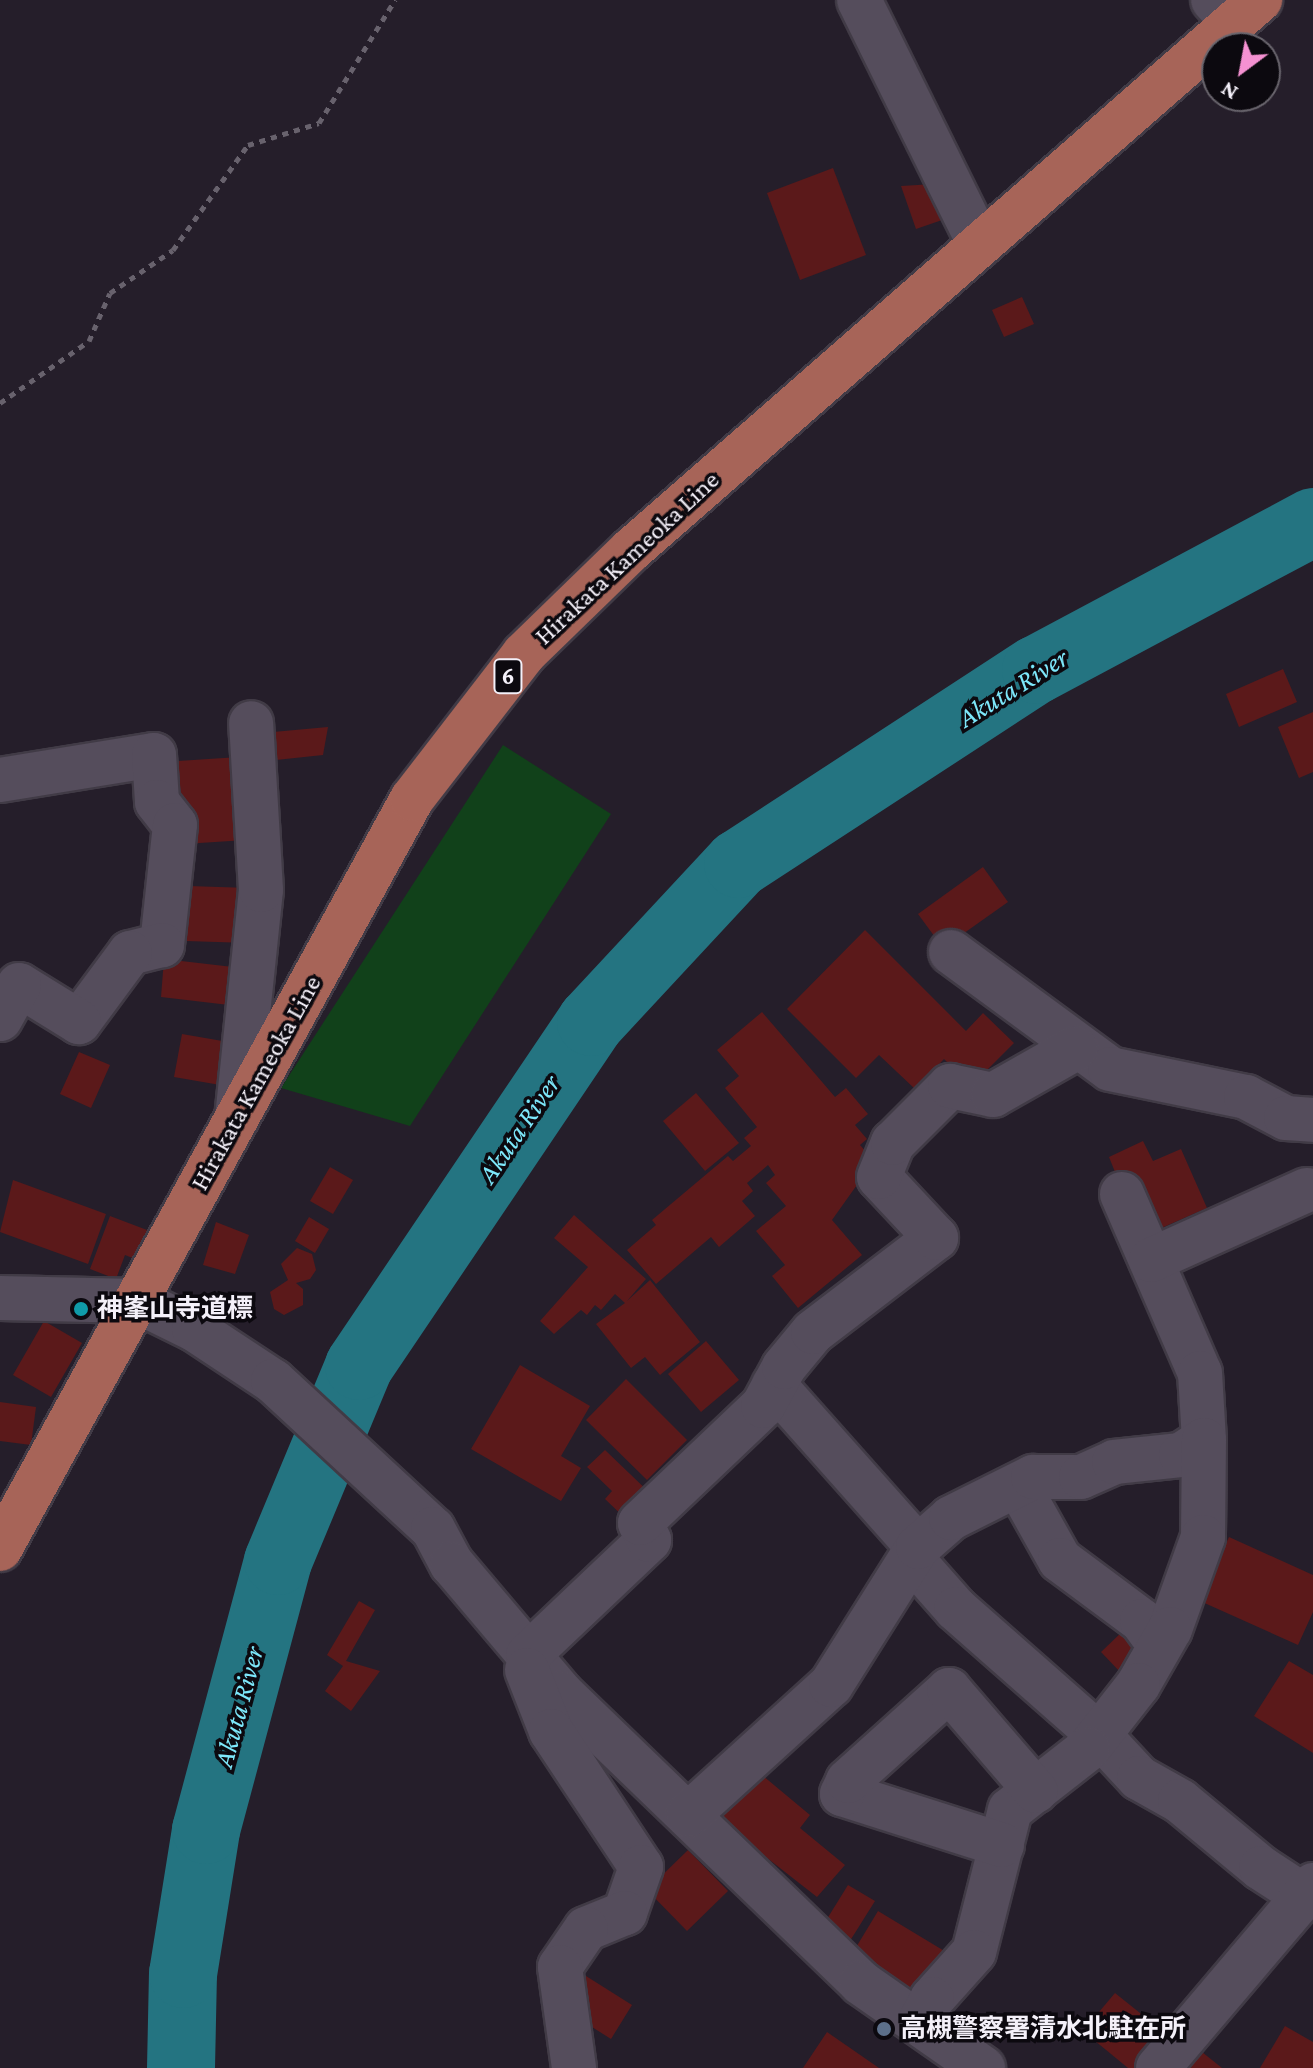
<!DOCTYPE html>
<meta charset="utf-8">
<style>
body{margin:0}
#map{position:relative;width:1313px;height:2068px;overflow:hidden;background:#251e2a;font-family:"Crimson Pro","Noto Sans JP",serif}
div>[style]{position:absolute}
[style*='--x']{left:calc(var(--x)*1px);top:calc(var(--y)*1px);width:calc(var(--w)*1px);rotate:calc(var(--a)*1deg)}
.green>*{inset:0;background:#11411a}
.river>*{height:68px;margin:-34px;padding:0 34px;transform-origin:34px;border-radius:34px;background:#247481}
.building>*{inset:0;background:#5b191a}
.path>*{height:5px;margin-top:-2.5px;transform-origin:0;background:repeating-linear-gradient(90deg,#68626d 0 6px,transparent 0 12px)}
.roads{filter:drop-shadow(2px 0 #413b46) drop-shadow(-2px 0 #413b46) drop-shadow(0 2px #413b46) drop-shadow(0 -2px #413b46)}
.minor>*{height:44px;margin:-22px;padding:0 22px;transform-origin:22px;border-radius:22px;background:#554d5c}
.tertiary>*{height:44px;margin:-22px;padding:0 22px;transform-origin:22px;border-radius:22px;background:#554d5c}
.primary>*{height:44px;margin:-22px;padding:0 22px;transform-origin:22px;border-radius:22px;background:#a76458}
.dots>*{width:22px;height:22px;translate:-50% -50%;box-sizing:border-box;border:4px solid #0c090f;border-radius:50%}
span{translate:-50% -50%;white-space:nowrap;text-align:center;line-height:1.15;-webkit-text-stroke:7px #0c090f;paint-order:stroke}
.shield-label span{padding:2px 6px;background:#0c090f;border:2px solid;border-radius:6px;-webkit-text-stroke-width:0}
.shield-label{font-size:24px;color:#f4f0f9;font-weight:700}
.street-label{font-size:26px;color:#f4f0f9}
.poi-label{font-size:26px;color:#f4f0f9;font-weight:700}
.left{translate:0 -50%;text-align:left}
.water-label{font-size:28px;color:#7de7fa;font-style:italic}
.north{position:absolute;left:1201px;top:32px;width:80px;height:80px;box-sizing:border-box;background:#0c090f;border:2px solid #69656d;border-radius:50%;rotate:212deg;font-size:22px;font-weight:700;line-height:32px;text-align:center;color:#f4f0f9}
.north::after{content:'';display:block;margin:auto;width:28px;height:36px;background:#f591d2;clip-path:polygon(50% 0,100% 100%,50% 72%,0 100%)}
</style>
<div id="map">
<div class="green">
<i style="clip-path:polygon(503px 745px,611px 814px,410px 1126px,281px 1088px)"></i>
</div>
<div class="river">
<i style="--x:181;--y:2068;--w:94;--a:-88.8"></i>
<i style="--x:183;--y:1974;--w:146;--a:-80.9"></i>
<i style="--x:206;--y:1830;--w:278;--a:-75"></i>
<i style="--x:278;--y:1561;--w:211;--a:-67.4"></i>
<i style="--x:359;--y:1366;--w:415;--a:-56"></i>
<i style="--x:591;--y:1022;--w:216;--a:-47.1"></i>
<i style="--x:738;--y:864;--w:356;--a:-33.1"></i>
<i style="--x:1036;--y:670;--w:314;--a:-28.1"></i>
</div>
<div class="building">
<i style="clip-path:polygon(833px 168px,866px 255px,800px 280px,767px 193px)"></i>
<i style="clip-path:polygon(934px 184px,945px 219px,916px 229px,901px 186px)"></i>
<i style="clip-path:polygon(1022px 297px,1034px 324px,1004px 337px,992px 310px)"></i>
<i style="clip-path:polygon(1283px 669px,1297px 702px,1239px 727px,1226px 694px)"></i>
<i style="clip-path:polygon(1313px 712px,1313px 772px,1299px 778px,1278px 727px)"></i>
<i style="clip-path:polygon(328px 727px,323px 755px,276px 760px,273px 732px)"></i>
<i style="clip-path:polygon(239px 757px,246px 840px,184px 844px,178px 761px)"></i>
<i style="clip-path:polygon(983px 867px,1008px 902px,943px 948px,918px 914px)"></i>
<i style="clip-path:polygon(188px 886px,250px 888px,248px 943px,186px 941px)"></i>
<i style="clip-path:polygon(865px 930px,966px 1031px,983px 1013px,1014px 1043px,971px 1086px,944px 1059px,915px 1089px,879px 1055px,856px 1078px,787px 1009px)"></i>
<i style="clip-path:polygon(164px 959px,233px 967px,229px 1005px,161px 997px)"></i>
<i style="clip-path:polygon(762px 1012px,835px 1097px,846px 1088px,868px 1114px,855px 1125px,867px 1139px,860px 1145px,874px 1161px,832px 1220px,862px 1255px,798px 1308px,772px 1276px,785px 1265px,756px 1231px,786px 1206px,766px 1183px,775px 1175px,768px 1165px,747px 1183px,753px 1191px,742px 1201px,755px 1216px,719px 1247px,711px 1237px,656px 1284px,627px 1250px,656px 1225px,652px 1220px,728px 1156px,733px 1161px,751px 1146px,744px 1138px,757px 1127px,725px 1088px,739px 1076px,717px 1050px)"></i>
<i style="clip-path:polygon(182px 1034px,234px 1043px,226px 1086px,174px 1077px)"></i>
<i style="clip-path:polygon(79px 1052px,110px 1065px,91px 1108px,60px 1094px)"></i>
<i style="clip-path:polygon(696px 1093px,739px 1143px,705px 1171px,663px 1121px)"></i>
<i style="clip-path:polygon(1143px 1141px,1153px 1161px,1181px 1149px,1207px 1208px,1141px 1237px,1109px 1157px)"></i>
<i style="clip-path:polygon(330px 1167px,353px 1180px,333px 1214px,310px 1201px)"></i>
<i style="clip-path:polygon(13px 1180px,106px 1214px,88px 1264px,0 1232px)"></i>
<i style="clip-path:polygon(574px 1215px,646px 1279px,627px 1301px,650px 1280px,700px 1342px,660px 1375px,645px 1357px,631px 1368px,596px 1324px,625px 1303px,615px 1294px,601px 1310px,595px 1305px,587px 1315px,581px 1310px,554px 1334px,540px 1321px,588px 1267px,554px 1238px)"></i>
<i style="clip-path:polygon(110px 1216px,147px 1230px,135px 1259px,125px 1255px,116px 1279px,90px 1269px)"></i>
<i style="clip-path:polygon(309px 1217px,329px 1229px,315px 1253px,295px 1241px)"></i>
<i style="clip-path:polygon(216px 1222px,249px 1235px,235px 1274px,203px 1265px)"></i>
<i style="clip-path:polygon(297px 1248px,312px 1254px,316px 1270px,310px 1279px,296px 1283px,303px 1289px,303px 1305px,284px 1315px,274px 1309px,270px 1292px,288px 1280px,281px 1264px)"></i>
<i style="clip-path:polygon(44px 1321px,82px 1343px,51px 1397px,13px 1375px)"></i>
<i style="clip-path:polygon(706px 1341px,739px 1380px,701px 1412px,668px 1374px)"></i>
<i style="clip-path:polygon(520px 1365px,590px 1406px,561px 1456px,581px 1468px,561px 1501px,471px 1449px)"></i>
<i style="clip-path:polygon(626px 1379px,687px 1440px,647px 1480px,586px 1420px)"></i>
<i style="clip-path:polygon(0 1402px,36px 1407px,31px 1445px,0 1441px)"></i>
<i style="clip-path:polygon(605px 1450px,654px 1497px,629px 1522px,605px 1499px,612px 1491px,587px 1467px)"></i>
<i style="clip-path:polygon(1229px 1537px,1313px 1575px,1313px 1612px,1298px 1645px,1200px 1601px)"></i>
<i style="clip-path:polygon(359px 1601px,375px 1610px,346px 1661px,380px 1671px,351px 1711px,325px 1691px,343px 1666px,327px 1655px)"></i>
<i style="clip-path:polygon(1124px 1630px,1145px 1652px,1122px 1674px,1101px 1652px)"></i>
<i style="clip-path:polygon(1289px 1661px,1313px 1675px,1313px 1753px,1254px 1716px)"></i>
<i style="clip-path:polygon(756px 1770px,810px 1815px,800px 1828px,845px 1865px,817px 1897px,716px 1818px)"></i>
<i style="clip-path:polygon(688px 1850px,728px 1891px,687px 1931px,647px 1890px)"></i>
<i style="clip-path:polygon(848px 1885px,875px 1901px,848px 1944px,822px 1927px)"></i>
<i style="clip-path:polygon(878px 1911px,946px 1952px,920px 1996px,852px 1954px)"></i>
<i style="clip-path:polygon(586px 1976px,632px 2005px,611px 2039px,565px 2010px)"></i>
<i style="clip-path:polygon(1115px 1993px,1165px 2033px,1137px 2068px,1128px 2068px,1083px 2031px)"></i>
<i style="clip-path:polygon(1285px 2026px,1313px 2042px,1313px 2068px,1260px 2068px)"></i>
<i style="clip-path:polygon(827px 2032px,879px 2068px,803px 2068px)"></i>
<i style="clip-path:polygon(1202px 2052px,1222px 2068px,1190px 2068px)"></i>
</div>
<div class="path">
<i style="--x:0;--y:403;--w:108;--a:-34.9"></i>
<i style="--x:89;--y:341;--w:52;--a:-66.4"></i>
<i style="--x:110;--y:293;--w:76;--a:-34.3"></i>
<i style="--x:173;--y:250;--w:129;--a:-54.5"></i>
<i style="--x:248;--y:145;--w:74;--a:-17.2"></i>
<i style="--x:319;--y:123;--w:145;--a:-58.3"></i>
</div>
<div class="roads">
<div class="minor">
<i style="--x:859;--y:0;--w:273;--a:63.7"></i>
<i style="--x:0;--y:780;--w:156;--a:-9.2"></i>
<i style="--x:154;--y:755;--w:47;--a:86.3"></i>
<i style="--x:157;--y:802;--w:29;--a:52"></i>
<i style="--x:175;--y:825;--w:121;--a:96.2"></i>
<i style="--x:162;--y:945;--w:33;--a:166"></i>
<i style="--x:130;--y:953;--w:86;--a:126.5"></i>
<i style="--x:79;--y:1022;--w:70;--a:-148.3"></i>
<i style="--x:19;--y:985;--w:39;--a:119"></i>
<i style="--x:951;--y:952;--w:197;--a:36.3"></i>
<i style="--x:1110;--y:1069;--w:139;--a:11.6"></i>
<i style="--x:1246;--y:1097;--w:45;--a:27.7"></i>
<i style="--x:1286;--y:1118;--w:27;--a:4"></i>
<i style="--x:237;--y:1118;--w:229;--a:-84"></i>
<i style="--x:261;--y:890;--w:167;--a:-93.4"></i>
<i style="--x:1122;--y:1194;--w:195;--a:66.5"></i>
<i style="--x:1200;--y:1373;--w:67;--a:86.6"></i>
<i style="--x:1151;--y:1260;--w:171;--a:-24.2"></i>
<i style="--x:0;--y:1298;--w:137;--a:1.3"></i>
<i style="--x:137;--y:1301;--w:64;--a:26.2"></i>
<i style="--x:194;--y:1329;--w:95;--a:33.4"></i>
<i style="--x:273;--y:1381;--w:218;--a:42.8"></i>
<i style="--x:433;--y:1529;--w:40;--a:62"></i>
<i style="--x:452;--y:1564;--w:169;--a:49.8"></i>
<i style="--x:561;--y:1693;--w:417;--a:44"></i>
<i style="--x:861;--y:1983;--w:149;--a:34.9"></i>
<i style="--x:774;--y:1385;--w:217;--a:48.4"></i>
<i style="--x:1018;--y:1485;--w:86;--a:60.8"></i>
<i style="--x:1060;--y:1560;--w:102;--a:36.6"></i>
<i style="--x:1142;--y:1621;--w:29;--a:54"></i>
<i style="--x:911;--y:1558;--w:68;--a:48.6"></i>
<i style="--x:956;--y:1609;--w:191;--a:41.4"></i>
<i style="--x:1099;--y:1735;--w:59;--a:47.1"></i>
<i style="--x:1139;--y:1778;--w:47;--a:29.3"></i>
<i style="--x:1180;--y:1801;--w:105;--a:39.6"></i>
<i style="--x:1261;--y:1868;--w:51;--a:33.1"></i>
<i style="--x:528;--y:1655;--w:167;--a:-43.5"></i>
<i style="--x:649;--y:1540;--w:19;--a:-118"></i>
<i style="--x:640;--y:1523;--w:170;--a:-43.6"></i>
<i style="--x:763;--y:1406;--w:44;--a:-61.7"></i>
<i style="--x:784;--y:1367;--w:45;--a:-50.4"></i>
<i style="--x:813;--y:1332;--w:155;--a:-37.4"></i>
<i style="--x:936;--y:1238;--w:83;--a:-133.1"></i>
<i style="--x:879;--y:1177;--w:37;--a:-68"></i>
<i style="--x:893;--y:1143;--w:81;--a:-45"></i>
<i style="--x:950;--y:1086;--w:44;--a:11.8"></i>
<i style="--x:993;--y:1095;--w:95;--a:-29.5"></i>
<i style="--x:527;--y:1670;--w:66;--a:68.5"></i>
<i style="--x:551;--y:1731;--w:163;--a:56.5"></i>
<i style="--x:641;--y:1867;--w:49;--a:109.2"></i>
<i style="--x:625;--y:1913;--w:42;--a:157.7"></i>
<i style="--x:586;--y:1929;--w:46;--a:124.4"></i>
<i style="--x:560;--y:1967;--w:102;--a:82.1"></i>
<i style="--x:688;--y:1815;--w:193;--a:-42.3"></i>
<i style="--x:831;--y:1685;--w:163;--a:-57.8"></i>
<i style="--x:918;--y:1547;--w:44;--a:-41.3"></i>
<i style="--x:951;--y:1518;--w:92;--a:-26.6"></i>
<i style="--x:1033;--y:1477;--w:48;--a:0"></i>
<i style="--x:1081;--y:1477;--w:36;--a:-24"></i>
<i style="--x:1114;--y:1462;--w:67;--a:-6"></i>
<i style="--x:1181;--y:1455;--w:27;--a:-33"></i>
<i style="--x:1204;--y:1440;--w:97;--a:90.6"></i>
<i style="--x:1203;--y:1537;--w:98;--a:109.7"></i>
<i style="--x:1170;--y:1629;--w:64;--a:119.7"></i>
<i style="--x:1138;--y:1685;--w:81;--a:128"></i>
<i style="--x:1088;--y:1749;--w:99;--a:142"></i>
<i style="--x:1010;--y:1810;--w:146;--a:104.2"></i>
<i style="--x:974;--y:1952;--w:63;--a:131.8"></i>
<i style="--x:932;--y:1999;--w:27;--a:118"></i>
<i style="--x:1002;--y:1845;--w:168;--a:-162.3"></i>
<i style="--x:842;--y:1794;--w:14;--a:-65"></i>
<i style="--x:848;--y:1781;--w:136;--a:-42"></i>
<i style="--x:949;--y:1690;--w:133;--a:49.3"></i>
<i style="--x:1158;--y:2068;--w:240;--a:-49.7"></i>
</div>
<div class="tertiary">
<i style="--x:1213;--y:0;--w:31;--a:48"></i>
</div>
<div class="primary">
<i style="--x:0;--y:1549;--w:856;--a:-61.22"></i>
<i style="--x:412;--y:799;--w:183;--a:-52.3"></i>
<i style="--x:524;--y:654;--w:149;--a:-44.2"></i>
<i style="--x:631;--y:550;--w:836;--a:-41.17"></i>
</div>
</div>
<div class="dots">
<i style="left:81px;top:1309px;background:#0f9aa8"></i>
<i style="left:884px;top:2029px;background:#5c6f8a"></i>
</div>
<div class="shield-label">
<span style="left:508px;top:676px">6</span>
</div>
<div class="street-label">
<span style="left:627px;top:558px;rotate:-43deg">Hirakata Kameoka Line</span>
<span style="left:256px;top:1083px;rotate:-61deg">Hirakata Kameoka Line</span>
</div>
<div class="poi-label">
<span class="left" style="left:97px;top:1309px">神峯山寺道標</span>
<span class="left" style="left:900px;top:2029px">高槻警察署清水北駐在所</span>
</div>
<div class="water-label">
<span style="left:1013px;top:688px;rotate:-32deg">Akuta River</span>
<span style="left:519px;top:1129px;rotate:-56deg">Akuta River</span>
<span style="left:239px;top:1707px;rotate:-75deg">Akuta River</span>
</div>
<div class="north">N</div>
</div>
